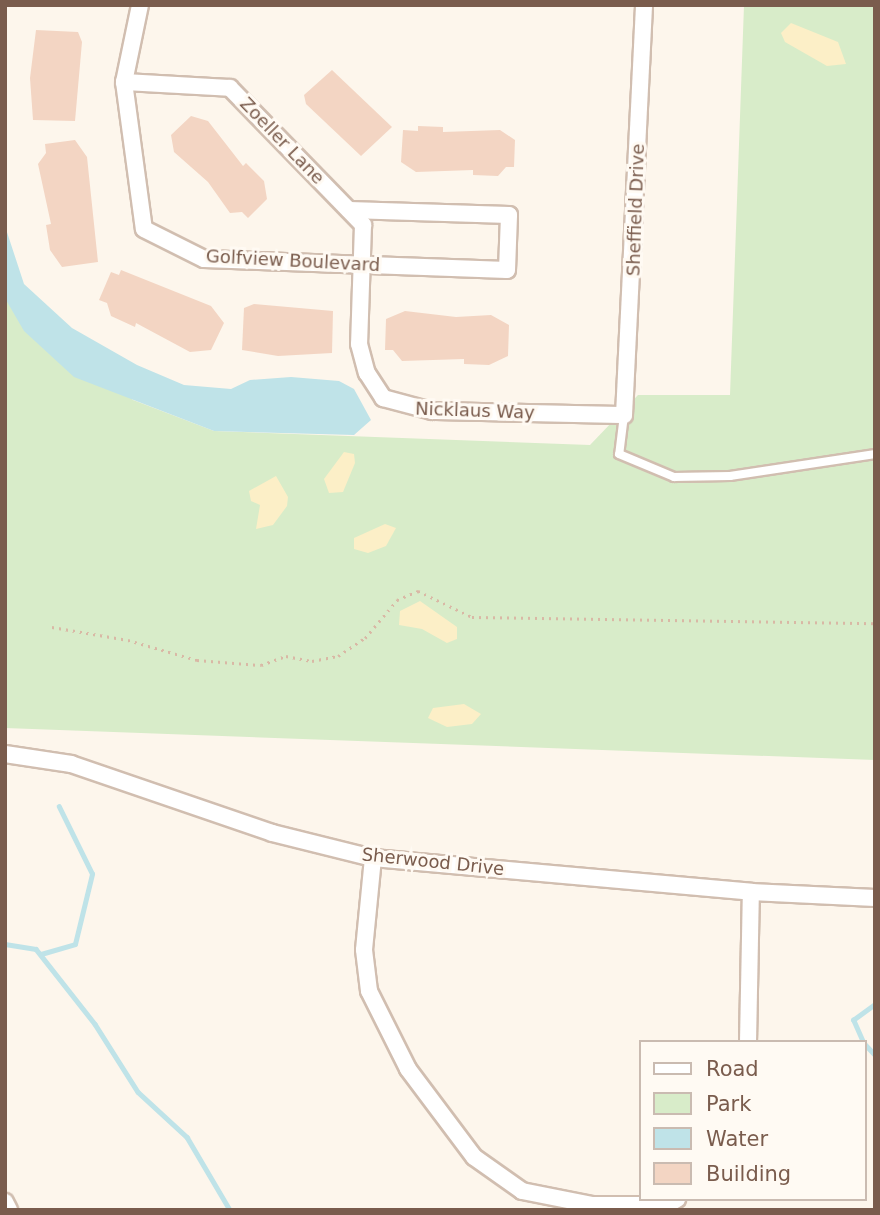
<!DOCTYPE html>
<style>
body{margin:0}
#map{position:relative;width:880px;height:1215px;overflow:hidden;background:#fdf6ec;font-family:"DejaVu Sans",sans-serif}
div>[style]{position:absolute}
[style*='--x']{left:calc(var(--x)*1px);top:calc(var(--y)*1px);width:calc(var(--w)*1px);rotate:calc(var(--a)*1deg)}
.green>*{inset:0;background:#d8ecc9}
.sand>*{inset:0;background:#fcefc7}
.water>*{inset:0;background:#bfe3e8}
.stream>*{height:4.5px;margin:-2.25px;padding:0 2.25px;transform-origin:2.25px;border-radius:2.25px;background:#bfe3e8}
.building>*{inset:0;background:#f3d5c3}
.path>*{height:2.5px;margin-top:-1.25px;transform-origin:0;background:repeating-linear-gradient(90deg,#d9b8a5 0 2px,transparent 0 7px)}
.roads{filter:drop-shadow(2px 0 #d1beb0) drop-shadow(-2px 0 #d1beb0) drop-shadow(0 2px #d1beb0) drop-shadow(0 -2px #d1beb0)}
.service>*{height:8px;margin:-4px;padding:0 4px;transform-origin:4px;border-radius:4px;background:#fff}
.minor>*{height:16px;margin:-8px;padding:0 8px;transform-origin:8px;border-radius:8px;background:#fff}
span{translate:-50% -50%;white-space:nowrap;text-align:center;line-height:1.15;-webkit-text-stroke:6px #fffaf3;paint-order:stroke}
.street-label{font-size:18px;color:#7a5c4d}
.frame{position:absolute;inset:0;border:7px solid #7a5c4d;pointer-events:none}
.legend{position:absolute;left:639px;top:1040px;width:228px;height:161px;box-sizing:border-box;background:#fffaf3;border:2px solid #cabbb1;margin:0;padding:9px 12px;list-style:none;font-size:21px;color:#7a5c4d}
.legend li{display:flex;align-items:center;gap:14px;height:35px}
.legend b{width:35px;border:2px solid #cabbb1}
</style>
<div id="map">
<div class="green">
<i style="clip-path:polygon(744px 5px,875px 5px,875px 760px,5px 728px,5px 298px,133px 400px,214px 431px,590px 445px,638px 395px,730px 395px)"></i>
</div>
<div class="sand">
<i style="clip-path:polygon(791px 23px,838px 42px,846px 64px,827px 66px,785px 42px,781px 33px)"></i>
<i style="clip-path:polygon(344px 452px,354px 454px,355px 463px,343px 492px,329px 493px,324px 479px)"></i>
<i style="clip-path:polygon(276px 476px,288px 497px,287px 506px,273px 525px,256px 529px,260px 505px,251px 501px,249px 491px)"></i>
<i style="clip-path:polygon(385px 524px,396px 528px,386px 546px,368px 553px,354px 549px,354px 538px)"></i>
<i style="clip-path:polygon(420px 601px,457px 627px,457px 639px,447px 643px,422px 629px,399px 625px,400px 611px)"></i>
<i style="clip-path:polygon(464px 704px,481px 714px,472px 724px,447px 727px,428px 718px,433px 708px)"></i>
</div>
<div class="water">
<i style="clip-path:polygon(5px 226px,24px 284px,72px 328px,137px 365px,184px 385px,231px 389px,250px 380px,291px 377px,339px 381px,354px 389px,371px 420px,354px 435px,214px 431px,74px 377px,24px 331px,6px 300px)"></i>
</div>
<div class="stream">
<i style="--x:5;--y:944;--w:31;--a:9"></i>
<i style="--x:36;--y:949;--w:95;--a:51.8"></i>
<i style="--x:95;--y:1024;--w:80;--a:57.7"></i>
<i style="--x:138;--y:1092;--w:67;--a:42.6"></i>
<i style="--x:187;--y:1137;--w:85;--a:59.5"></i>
<i style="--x:41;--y:954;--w:35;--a:-16"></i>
<i style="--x:75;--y:944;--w:72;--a:-76.3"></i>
<i style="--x:92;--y:874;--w:75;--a:-116.2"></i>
<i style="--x:863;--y:1042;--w:24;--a:-114"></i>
<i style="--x:853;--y:1020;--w:27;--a:-36"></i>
<i style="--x:864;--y:1043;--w:16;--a:47"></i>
</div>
<div class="building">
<i style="clip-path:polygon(36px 30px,78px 32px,82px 42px,75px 121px,33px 120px,30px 78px)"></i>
<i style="clip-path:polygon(332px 70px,392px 127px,361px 156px,306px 104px,304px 95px)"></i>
<i style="clip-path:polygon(191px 116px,208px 121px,243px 166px,246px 163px,264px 181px,267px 199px,248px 218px,242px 212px,230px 213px,208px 182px,174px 152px,171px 135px)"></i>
<i style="clip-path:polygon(418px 126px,443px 127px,443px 132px,500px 130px,515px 140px,514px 167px,506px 167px,498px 176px,473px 175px,473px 170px,416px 172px,401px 162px,403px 130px,418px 131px)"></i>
<i style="clip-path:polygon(75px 140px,87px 157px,98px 262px,62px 267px,50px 250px,46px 225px,51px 224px,38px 164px,46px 153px,45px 144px)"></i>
<i style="clip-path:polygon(121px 270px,211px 306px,224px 323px,211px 350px,190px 352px,136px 323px,135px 327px,111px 316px,107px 303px,99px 300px,111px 272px,119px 275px)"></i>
<i style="clip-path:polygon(254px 304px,333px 311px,332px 353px,278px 356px,242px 350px,244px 308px)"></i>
<i style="clip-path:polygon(405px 311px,456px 317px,491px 315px,509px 325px,508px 356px,489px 365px,464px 364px,464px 359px,402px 361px,393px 350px,385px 350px,386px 319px)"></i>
</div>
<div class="path">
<i style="--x:52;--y:627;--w:77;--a:9.7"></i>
<i style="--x:128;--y:640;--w:72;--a:16.2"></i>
<i style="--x:197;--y:660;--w:64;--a:4.5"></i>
<i style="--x:261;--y:665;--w:27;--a:-20"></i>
<i style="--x:286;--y:656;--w:26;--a:11"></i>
<i style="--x:312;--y:661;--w:26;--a:-11"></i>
<i style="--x:338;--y:656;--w:32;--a:-34"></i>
<i style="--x:365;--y:638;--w:50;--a:-49.9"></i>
<i style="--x:397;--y:600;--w:23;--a:-23"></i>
<i style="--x:418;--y:591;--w:60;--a:25.7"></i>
<i style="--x:472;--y:617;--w:403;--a:0.9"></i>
</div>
<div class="roads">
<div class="service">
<i style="--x:624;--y:415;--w:39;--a:97"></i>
<i style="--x:619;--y:454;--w:60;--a:22.7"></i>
<i style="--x:674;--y:477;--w:56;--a:-1"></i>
<i style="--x:730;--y:476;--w:147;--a:-8.6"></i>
</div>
<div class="minor">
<i style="--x:140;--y:5;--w:79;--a:101.7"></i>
<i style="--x:124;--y:82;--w:148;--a:82.3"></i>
<i style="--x:144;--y:229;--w:67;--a:26.6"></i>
<i style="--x:204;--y:259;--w:303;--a:2.1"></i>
<i style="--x:507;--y:270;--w:55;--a:-87.9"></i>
<i style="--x:509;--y:215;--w:160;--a:-178.2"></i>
<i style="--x:124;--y:82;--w:106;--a:3.2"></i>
<i style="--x:230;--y:88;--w:191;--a:45.8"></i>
<i style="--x:363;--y:225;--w:119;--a:91.9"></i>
<i style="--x:359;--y:344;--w:30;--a:75"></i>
<i style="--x:367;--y:373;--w:30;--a:57"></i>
<i style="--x:383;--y:398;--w:51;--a:14.9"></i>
<i style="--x:432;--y:411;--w:192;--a:1.2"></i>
<i style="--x:624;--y:415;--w:410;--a:-87.2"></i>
<i style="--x:5;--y:754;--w:67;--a:8.6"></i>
<i style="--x:71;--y:764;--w:213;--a:18.9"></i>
<i style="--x:272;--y:833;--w:104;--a:13.9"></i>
<i style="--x:373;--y:858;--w:380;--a:5.1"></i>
<i style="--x:751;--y:892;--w:124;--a:2.8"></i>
<i style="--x:373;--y:858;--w:92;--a:95.6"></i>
<i style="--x:364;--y:950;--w:41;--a:83"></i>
<i style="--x:369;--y:991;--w:87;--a:63.4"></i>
<i style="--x:408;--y:1069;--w:110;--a:53.1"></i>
<i style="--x:474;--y:1157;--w:59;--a:35.3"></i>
<i style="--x:522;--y:1191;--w:72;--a:11.2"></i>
<i style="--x:593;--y:1205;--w:74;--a:0"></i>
<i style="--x:667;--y:1205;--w:12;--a:-31"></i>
<i style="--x:748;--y:1042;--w:150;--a:-88.9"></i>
<i style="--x:5;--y:1202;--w:9;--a:63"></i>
</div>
</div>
<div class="street-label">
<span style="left:282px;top:141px;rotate:46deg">Zoeller Lane</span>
<span style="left:636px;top:210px;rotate:-88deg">Sheffield Drive</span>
<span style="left:293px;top:261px;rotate:3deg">Golfview Boulevard</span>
<span style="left:475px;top:411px;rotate:2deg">Nicklaus Way</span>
<span style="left:433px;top:862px;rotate:6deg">Sherwood Drive</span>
</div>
<div class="frame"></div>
<ul class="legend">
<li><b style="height:9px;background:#fff"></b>Road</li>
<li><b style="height:19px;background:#d8ecc9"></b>Park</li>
<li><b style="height:19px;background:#bfe3e8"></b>Water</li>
<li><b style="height:19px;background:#f3d5c3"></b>Building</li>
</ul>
</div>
